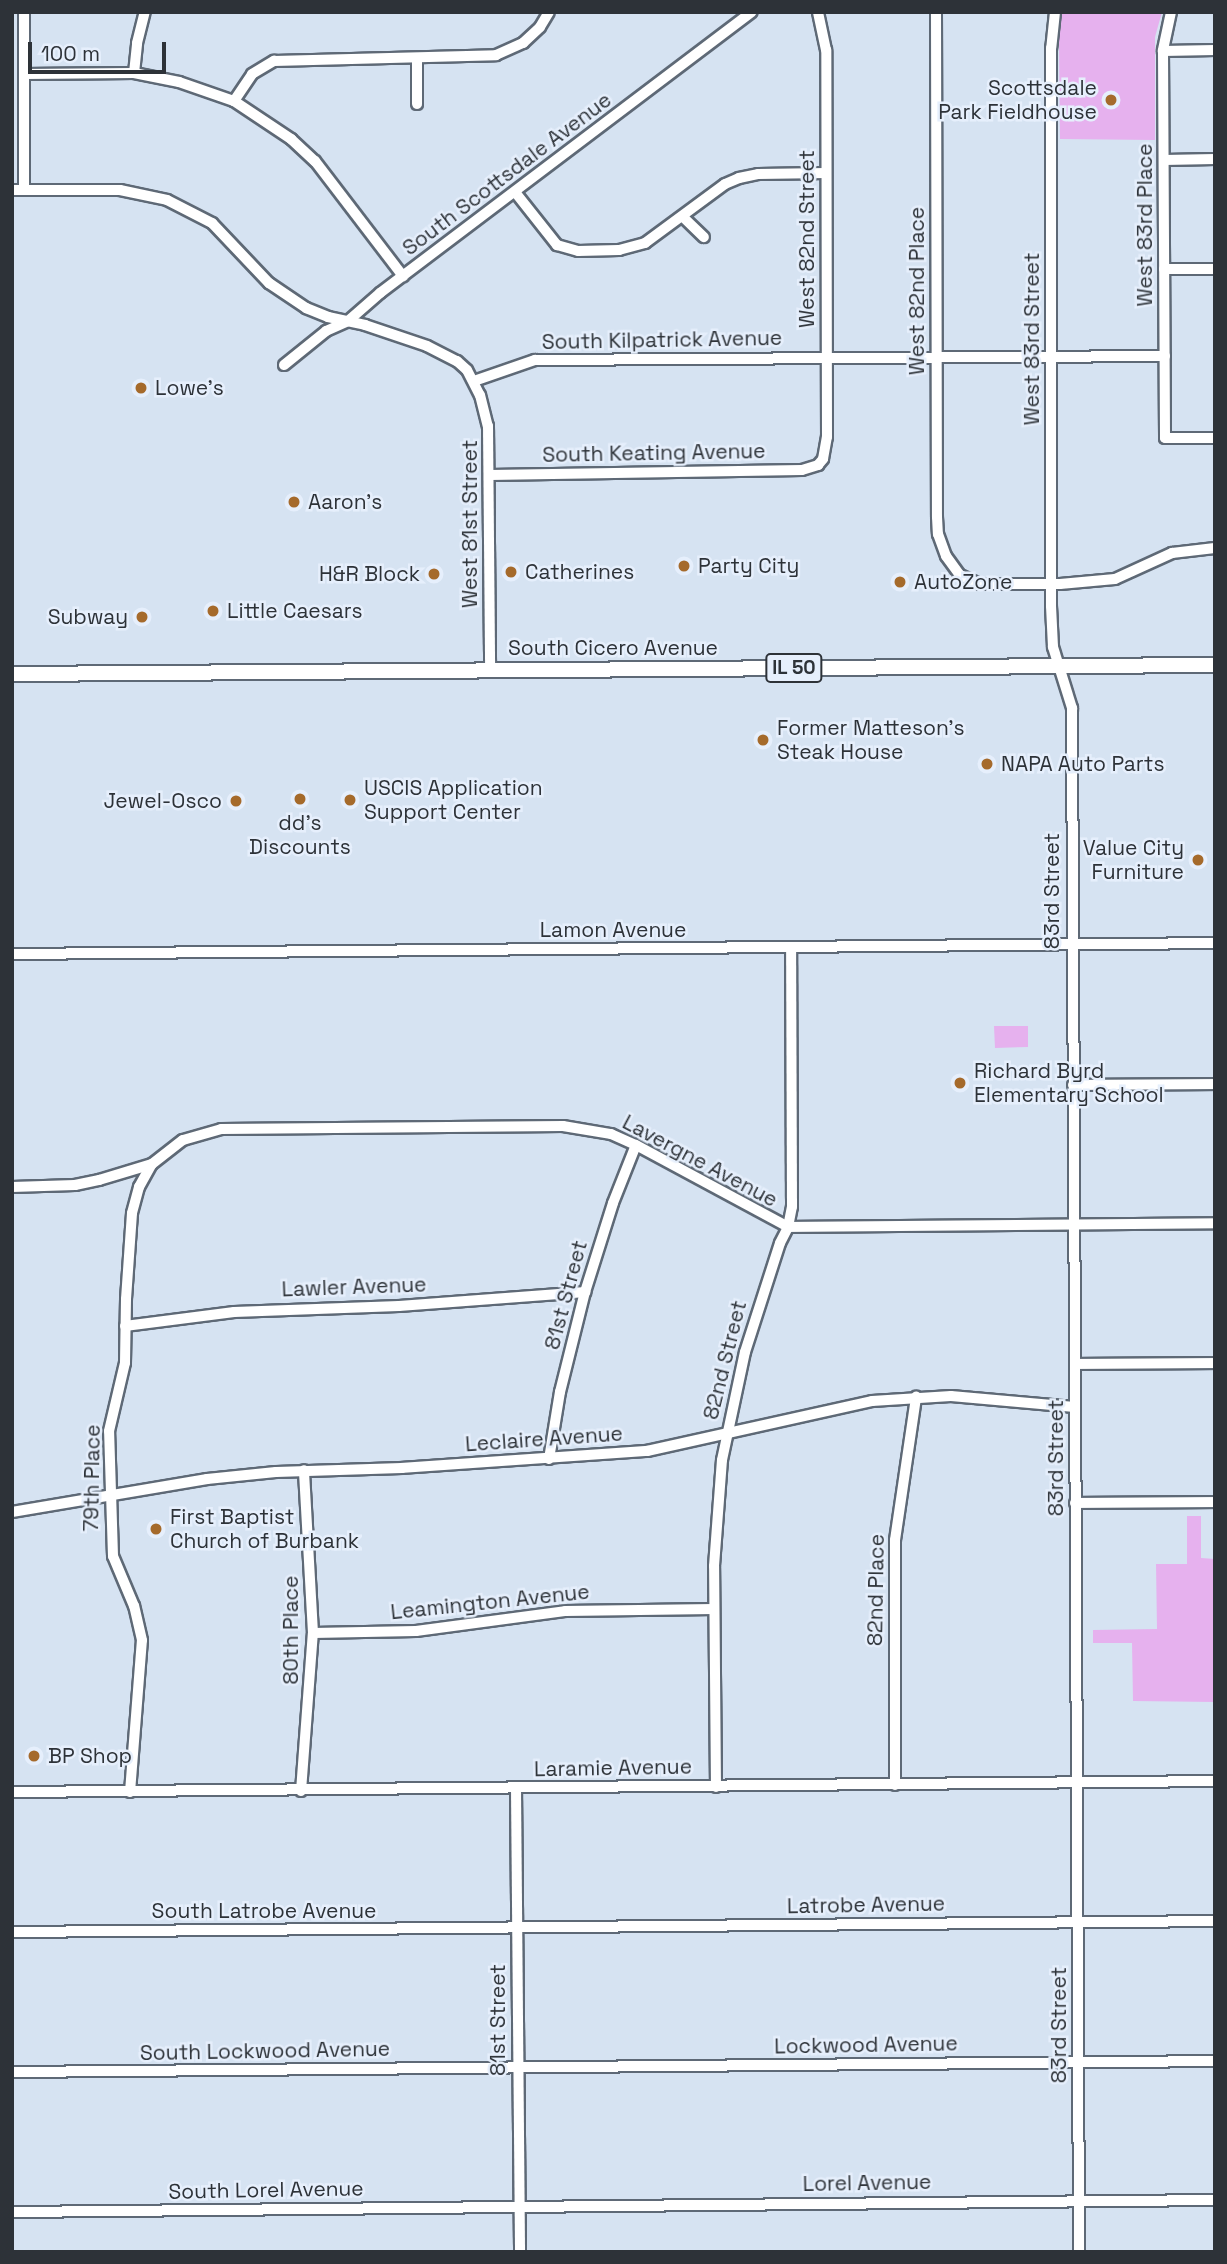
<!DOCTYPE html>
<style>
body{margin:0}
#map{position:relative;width:1227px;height:2264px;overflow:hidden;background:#d6e3f2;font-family:"Space Grotesk",sans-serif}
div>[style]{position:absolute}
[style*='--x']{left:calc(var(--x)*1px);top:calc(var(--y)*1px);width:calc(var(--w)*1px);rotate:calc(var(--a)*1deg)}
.green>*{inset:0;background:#e6b1ee}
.roads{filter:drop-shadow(2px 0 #5e6976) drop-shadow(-2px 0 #5e6976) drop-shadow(0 2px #5e6976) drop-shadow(0 -2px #5e6976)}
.minor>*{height:10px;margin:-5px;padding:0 5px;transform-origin:5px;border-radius:5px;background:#fff}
.major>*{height:14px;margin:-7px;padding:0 7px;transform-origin:7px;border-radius:7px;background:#fff}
.dots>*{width:19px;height:19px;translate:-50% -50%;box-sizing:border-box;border:4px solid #e6effc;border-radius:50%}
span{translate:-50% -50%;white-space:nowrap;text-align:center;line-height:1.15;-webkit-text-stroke:5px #e6effc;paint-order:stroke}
.shield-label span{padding:2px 5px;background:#e6effc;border:2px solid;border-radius:5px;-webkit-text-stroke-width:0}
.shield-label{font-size:19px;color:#2d3238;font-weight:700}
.poi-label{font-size:21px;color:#2d3238}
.right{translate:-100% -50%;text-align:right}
.left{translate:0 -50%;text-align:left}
.street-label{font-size:21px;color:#2d3238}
.frame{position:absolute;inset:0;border:14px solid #2d3238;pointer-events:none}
.scale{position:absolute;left:28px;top:42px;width:138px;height:32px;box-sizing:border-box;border:4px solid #2d3238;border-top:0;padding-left:9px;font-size:21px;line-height:24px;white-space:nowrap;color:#2d3238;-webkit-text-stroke:5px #e6effc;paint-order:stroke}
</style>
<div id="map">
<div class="green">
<i style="clip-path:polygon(1062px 12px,1162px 12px,1155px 37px,1155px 140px,1060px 139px,1059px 38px)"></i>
<i style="clip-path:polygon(994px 1026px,1028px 1026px,1028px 1047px,995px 1048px)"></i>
<i style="clip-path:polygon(1187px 1516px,1201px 1516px,1201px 1558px,1215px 1559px,1215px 1702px,1133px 1701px,1132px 1643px,1093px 1643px,1093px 1630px,1157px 1629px,1156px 1564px,1187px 1564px)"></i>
</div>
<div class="roads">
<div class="minor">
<i style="--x:936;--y:12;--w:505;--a:89.89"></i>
<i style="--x:937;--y:517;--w:17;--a:87"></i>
<i style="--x:938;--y:534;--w:23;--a:70"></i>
<i style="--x:946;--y:556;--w:24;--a:54"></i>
<i style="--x:960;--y:575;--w:21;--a:25"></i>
<i style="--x:979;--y:584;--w:81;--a:0"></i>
<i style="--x:1060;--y:584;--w:55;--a:-5.2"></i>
<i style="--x:1115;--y:579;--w:63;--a:-24.5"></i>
<i style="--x:1172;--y:553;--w:43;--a:-6.6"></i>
<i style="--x:1055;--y:12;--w:36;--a:96"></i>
<i style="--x:1051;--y:48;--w:558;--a:90"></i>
<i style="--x:1051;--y:606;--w:41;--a:87.2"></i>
<i style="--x:1053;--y:647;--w:64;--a:72.7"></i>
<i style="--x:1072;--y:708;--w:1544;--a:89.74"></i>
<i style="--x:1171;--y:12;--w:40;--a:102"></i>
<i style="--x:1163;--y:51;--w:387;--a:89.7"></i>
<i style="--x:1165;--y:438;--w:50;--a:0"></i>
<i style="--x:1163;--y:51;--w:52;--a:-1.1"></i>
<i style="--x:417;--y:58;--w:46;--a:90"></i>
<i style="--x:134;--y:73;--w:30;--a:-84"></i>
<i style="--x:137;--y:43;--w:32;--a:-76"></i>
<i style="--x:25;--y:74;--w:109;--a:-0.5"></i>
<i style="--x:134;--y:73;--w:46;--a:11.3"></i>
<i style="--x:179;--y:82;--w:58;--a:19.1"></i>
<i style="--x:234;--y:101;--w:69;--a:33.7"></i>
<i style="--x:291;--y:139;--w:33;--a:43"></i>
<i style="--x:315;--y:161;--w:145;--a:52.6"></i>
<i style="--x:234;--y:101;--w:32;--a:-56"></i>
<i style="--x:252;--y:74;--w:26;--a:-31"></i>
<i style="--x:274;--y:61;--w:222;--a:-1.5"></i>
<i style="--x:496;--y:55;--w:30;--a:-24"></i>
<i style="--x:523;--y:43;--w:23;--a:-43"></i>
<i style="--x:540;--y:27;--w:17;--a:-59"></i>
<i style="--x:1164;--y:160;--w:51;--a:-1.1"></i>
<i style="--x:12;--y:190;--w:108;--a:0"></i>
<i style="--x:120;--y:190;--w:48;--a:12"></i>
<i style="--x:167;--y:200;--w:51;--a:27.1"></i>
<i style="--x:212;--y:223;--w:83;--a:46.5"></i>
<i style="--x:269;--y:283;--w:45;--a:34"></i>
<i style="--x:306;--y:308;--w:24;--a:22"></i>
<i style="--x:328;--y:317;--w:38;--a:12"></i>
<i style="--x:365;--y:325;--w:65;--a:18.7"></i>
<i style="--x:427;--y:346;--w:34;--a:27"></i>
<i style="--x:457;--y:361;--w:13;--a:42"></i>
<i style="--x:467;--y:370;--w:28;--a:63"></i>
<i style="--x:480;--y:395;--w:32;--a:76"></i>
<i style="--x:488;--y:426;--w:244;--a:89.5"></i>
<i style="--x:24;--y:190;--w:178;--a:-90"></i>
<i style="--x:515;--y:192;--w:68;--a:51.6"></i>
<i style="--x:557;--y:245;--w:22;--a:16"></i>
<i style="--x:578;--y:251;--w:41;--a:-1.4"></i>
<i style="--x:619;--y:250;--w:27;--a:-15"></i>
<i style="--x:645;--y:243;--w:99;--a:-36.4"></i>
<i style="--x:725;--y:184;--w:15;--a:-23"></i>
<i style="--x:739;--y:178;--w:19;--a:-12"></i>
<i style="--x:758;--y:174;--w:68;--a:-0.8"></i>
<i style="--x:683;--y:217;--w:29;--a:44"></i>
<i style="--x:1164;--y:269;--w:51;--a:0"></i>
<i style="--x:284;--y:365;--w:54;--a:-39"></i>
<i style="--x:326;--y:331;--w:24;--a:-24"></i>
<i style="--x:348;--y:321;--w:43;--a:-41.2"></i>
<i style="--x:380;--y:293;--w:466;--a:-37.1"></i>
<i style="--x:474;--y:381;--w:65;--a:-19"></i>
<i style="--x:535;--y:360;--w:630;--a:-0.36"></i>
<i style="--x:490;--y:475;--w:312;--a:-0.9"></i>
<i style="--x:802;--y:470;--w:17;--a:-17"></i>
<i style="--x:818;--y:465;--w:8;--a:-50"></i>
<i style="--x:823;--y:459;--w:22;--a:-80"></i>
<i style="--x:827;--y:437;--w:387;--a:-90.1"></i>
<i style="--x:826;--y:50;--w:39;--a:-102"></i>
<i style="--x:12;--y:954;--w:1203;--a:-0.52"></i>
<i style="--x:1073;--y:1085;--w:142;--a:-0.4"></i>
<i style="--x:12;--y:1187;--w:63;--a:-1.8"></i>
<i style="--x:75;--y:1185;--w:25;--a:-12"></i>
<i style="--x:99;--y:1180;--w:55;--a:-16.8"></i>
<i style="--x:152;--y:1164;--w:39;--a:-38"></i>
<i style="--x:183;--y:1140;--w:40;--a:-16"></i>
<i style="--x:221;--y:1129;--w:342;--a:-0.5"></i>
<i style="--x:563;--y:1126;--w:49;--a:9.5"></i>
<i style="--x:611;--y:1134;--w:27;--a:24"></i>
<i style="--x:636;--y:1145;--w:173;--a:28.3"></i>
<i style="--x:788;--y:1227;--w:427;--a:-0.5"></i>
<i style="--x:125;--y:1326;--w:110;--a:-7.3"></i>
<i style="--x:234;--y:1312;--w:165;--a:-2.1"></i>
<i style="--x:399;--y:1306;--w:187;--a:-4.3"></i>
<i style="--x:1075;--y:1364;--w:140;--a:-0.4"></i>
<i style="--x:549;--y:1459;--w:68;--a:-80.7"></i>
<i style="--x:560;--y:1392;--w:103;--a:-76"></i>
<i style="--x:585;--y:1292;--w:93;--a:-72.5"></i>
<i style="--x:613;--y:1203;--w:62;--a:-68.4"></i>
<i style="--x:1075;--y:1503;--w:140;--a:-0.4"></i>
<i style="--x:12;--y:1512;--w:198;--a:-9.6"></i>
<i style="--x:207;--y:1479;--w:69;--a:-5.8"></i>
<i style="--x:276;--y:1472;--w:126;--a:-1.8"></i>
<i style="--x:402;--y:1468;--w:246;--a:-4"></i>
<i style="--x:647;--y:1451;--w:230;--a:-12.5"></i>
<i style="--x:872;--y:1401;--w:79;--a:-3.6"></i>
<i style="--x:951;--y:1396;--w:124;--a:5.1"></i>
<i style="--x:313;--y:1633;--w:103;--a:-1.1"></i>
<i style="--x:416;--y:1631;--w:150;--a:-7.6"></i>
<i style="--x:565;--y:1611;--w:149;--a:-0.8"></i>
<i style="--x:895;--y:1785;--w:245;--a:-90"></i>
<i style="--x:895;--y:1540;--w:145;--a:-81.6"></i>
<i style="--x:716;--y:1787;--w:221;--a:-90.5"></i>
<i style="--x:714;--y:1566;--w:106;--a:-85.7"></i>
<i style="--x:722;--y:1460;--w:110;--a:-78"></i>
<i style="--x:745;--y:1352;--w:114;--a:-72.2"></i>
<i style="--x:780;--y:1243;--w:18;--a:-63"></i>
<i style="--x:788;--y:1227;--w:20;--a:-79"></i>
<i style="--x:792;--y:1207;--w:259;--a:-90.2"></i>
<i style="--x:516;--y:1789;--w:463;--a:89.5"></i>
<i style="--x:301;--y:1791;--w:158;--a:-85.7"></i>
<i style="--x:313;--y:1633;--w:163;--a:-93.2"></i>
<i style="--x:12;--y:1792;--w:1203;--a:-0.52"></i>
<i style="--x:130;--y:1792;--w:152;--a:-85.5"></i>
<i style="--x:142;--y:1640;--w:35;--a:-103"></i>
<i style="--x:134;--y:1606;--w:54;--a:-112.8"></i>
<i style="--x:113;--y:1556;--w:125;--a:-91.8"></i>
<i style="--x:109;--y:1431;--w:70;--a:-76.8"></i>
<i style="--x:125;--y:1363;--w:64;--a:-89.1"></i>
<i style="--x:126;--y:1299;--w:86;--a:-86"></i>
<i style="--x:132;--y:1213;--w:27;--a:-75"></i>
<i style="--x:139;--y:1187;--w:26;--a:-61"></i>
<i style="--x:12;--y:1932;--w:1203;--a:-0.52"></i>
<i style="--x:12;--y:2072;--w:1203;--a:-0.52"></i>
<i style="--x:12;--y:2212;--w:1203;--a:-0.57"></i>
</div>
<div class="major">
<i style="--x:12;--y:674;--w:1203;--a:-0.43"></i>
</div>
</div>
<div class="dots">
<i style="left:1111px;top:100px;background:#a56a2b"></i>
<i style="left:141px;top:388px;background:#a56a2b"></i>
<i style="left:294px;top:502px;background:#a56a2b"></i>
<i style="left:684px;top:566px;background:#a56a2b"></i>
<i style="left:511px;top:572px;background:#a56a2b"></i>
<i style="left:434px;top:574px;background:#a56a2b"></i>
<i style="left:900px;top:582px;background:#a56a2b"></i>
<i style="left:213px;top:611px;background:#a56a2b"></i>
<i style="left:142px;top:617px;background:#a56a2b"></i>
<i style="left:763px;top:740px;background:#a56a2b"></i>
<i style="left:987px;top:764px;background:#a56a2b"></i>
<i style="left:300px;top:799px;background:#a56a2b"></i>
<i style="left:350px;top:800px;background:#a56a2b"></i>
<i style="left:236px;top:801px;background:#a56a2b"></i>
<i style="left:1198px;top:860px;background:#a56a2b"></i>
<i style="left:960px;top:1083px;background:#a56a2b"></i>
<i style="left:156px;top:1529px;background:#a56a2b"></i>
<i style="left:34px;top:1756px;background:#a56a2b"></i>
</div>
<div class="shield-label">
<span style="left:794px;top:668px">IL 50</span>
</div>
<div class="poi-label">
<span class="right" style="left:1097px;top:100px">Scottsdale<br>Park Fieldhouse</span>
<span class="left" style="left:155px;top:388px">Lowe's</span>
<span class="left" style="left:308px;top:502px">Aaron's</span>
<span class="left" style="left:698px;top:566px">Party City</span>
<span class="left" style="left:525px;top:572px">Catherines</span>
<span class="right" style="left:420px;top:574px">H&amp;R Block</span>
<span class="left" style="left:914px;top:582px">AutoZone</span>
<span class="left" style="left:227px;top:611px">Little Caesars</span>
<span class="right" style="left:128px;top:617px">Subway</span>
<span class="left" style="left:777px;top:740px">Former Matteson's<br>Steak House</span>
<span class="left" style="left:1001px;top:764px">NAPA Auto Parts</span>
<span class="left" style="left:364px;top:800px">USCIS Application<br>Support Center</span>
<span class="right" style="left:222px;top:801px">Jewel-Osco</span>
<span style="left:300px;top:835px">dd's<br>Discounts</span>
<span class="right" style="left:1184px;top:860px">Value City<br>Furniture</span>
<span class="left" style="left:974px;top:1083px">Richard Byrd<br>Elementary School</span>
<span class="left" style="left:170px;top:1529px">First Baptist<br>Church of Burbank</span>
<span class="left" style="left:48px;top:1756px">BP Shop</span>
</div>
<div class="street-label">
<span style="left:507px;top:174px;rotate:-37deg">South Scottsdale Avenue</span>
<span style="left:1145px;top:225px;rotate:-90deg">West 83rd Place</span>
<span style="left:807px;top:239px;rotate:-90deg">West 82nd Street</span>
<span style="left:917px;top:291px;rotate:-90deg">West 82nd Place</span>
<span style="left:1032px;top:339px;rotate:-90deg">West 83rd Street</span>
<span style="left:662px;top:340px;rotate:-1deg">South Kilpatrick Avenue</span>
<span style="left:654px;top:453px;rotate:-1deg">South Keating Avenue</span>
<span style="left:470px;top:524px;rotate:-90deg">West 81st Street</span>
<span style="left:613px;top:648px">South Cicero Avenue</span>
<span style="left:1052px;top:891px;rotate:-90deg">83rd Street</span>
<span style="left:613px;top:930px">Lamon Avenue</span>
<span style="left:700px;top:1161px;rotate:28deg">Lavergne Avenue</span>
<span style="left:354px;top:1287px;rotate:-2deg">Lawler Avenue</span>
<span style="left:566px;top:1295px;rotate:-75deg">81st Street</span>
<span style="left:725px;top:1360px;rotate:-76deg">82nd Street</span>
<span style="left:544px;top:1439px;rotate:-4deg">Leclaire Avenue</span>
<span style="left:1056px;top:1458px;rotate:-90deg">83rd Street</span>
<span style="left:92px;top:1478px;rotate:-89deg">79th Place</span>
<span style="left:876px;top:1590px;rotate:-89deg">82nd Place</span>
<span style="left:490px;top:1602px;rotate:-6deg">Leamington Avenue</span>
<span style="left:291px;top:1630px;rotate:-90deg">80th Place</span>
<span style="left:613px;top:1768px;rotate:-1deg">Laramie Avenue</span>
<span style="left:866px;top:1905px;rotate:-1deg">Latrobe Avenue</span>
<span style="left:264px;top:1911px">South Latrobe Avenue</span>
<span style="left:498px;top:2020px;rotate:-90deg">81st Street</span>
<span style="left:1059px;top:2025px;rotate:-90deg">83rd Street</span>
<span style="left:866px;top:2045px;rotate:-1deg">Lockwood Avenue</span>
<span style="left:265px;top:2051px;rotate:-1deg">South Lockwood Avenue</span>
<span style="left:867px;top:2183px;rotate:-1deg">Lorel Avenue</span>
<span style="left:266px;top:2190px;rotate:-1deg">South Lorel Avenue</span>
</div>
<div class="frame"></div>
<div class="scale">100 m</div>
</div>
